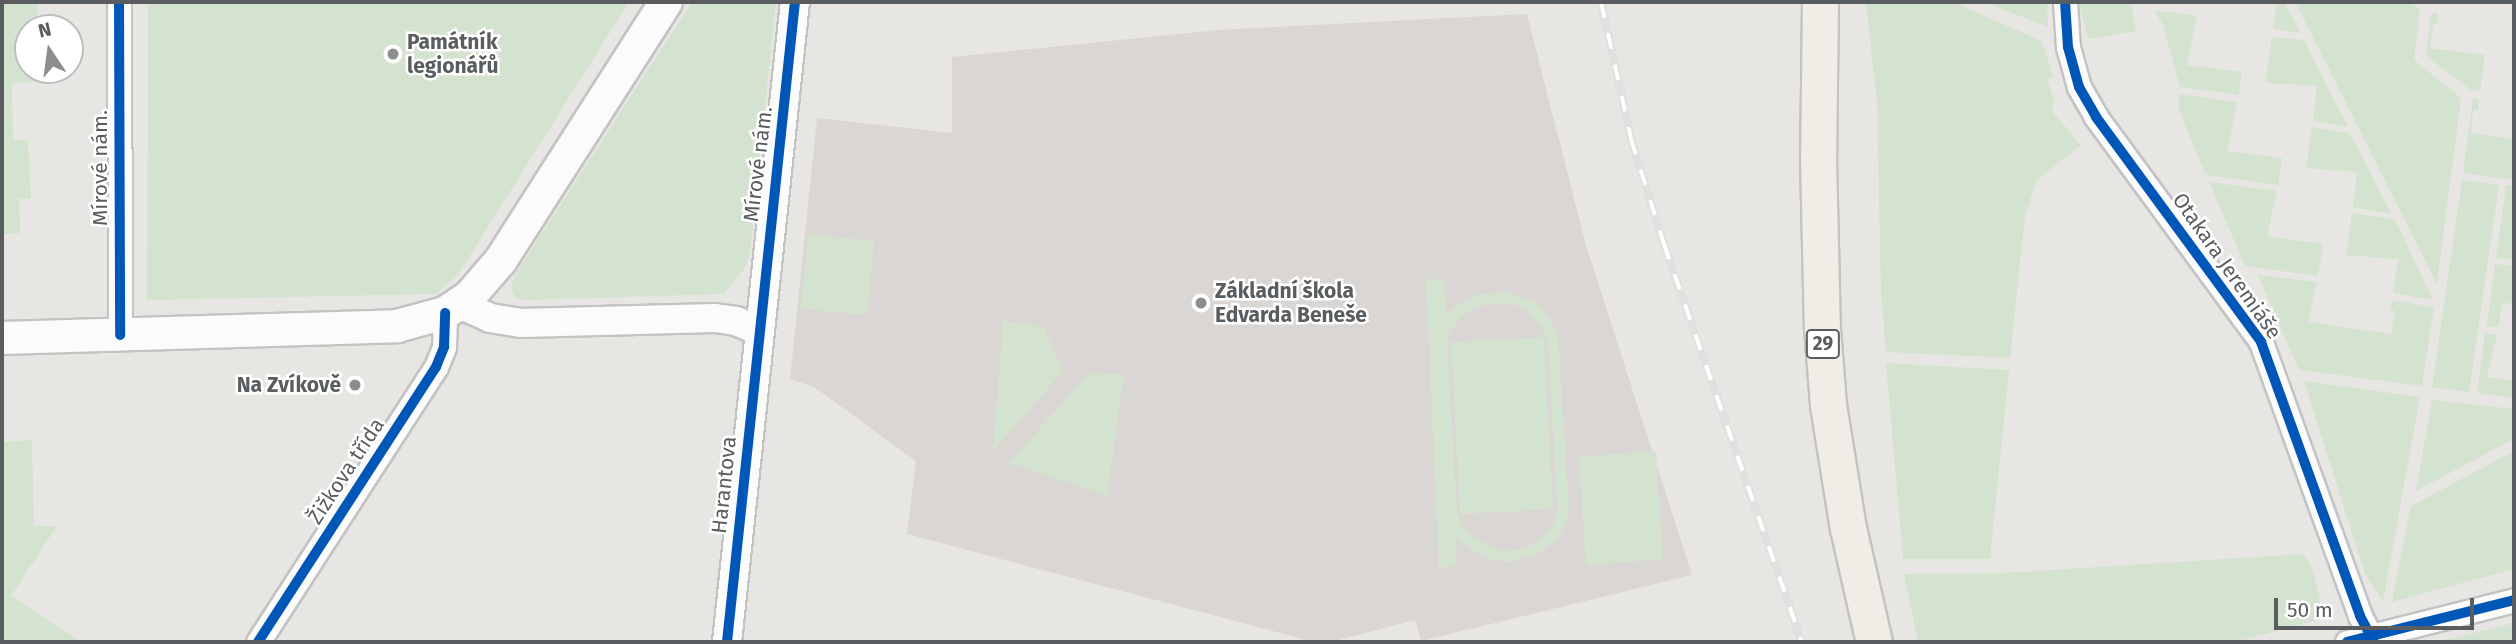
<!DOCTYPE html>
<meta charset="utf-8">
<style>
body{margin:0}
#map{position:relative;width:2516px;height:644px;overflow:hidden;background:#e8e6e3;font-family:"Fira Sans",sans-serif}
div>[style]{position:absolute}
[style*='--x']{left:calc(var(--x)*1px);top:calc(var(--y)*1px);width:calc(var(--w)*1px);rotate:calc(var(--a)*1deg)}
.education>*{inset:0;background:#dad6d3}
.green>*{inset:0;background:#d4e3cf}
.roads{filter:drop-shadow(2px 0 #c4c3c4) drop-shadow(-2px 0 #c4c3c4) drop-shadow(0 2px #c4c3c4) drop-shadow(0 -2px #c4c3c4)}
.minor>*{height:23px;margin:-11.5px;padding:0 11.5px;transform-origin:11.5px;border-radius:11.5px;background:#fcfbfb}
.tertiary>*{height:28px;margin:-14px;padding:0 14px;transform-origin:14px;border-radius:14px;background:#fcfbfb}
.secondary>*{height:32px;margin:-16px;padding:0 16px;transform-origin:16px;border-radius:16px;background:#fcfbfb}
.primary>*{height:35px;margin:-17.5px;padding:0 17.5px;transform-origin:17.5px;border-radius:17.5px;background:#f0ede6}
.rail>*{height:8px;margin-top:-4px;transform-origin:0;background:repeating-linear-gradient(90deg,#fff 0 16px,#e0e0e0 0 32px);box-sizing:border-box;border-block:2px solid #e0e0e0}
.cycleway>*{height:10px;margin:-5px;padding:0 5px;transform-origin:5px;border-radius:5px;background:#0057b8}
.dots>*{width:19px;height:19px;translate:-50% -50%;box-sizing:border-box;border:4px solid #fff;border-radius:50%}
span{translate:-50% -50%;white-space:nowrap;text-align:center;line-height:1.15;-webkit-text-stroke:5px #fff;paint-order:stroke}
.shield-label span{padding:2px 5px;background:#fff;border:2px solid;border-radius:5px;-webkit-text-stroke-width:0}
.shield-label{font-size:19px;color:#595d60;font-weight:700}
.poi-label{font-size:21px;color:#595d60;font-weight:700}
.left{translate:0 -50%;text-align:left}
.right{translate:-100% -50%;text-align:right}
.street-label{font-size:21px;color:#595d60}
.frame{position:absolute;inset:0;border:4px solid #595d60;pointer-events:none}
.north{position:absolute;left:14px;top:14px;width:70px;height:70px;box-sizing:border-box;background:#fff;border:2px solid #bdbebf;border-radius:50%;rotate:347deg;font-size:19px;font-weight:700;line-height:28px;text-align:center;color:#595d60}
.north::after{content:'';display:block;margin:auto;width:24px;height:32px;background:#8b8d8e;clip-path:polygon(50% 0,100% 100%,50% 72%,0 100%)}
.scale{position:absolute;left:2274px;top:598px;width:200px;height:32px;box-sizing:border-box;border:4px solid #595d60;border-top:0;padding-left:9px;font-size:21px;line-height:24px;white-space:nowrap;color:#595d60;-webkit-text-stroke:5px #fff;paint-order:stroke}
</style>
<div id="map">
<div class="education">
<i style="clip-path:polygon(1527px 14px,1585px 242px,1692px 575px,1421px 641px,1415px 620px,1331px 642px,1314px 642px,907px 534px,916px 461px,814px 387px,790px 379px,817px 118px,952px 133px,952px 57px,1218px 30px)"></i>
</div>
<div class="green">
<i style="clip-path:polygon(2px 2px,37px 2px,38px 28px,28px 28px,28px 70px,39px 70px,39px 82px,12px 83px,13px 140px,28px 140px,31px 199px,19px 199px,20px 233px,2px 234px)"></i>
<i style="clip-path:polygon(148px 2px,629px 2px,459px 273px,436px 294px,147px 300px)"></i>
<i style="clip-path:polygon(692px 2px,776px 2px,750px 254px,745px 268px,724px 294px,525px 300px,514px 297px,511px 288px,515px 275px)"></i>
<i style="clip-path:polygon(1866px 2px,1952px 2px,2042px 41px,2053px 77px,2047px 79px,2054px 101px,2052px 111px,2081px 145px,2037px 180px,2025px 216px,2010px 358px,1886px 352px,1881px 294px,1877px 102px)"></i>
<i style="clip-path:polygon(1984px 2px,2047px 2px,2048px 27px)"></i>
<i style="clip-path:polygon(2079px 2px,2131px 2px,2136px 31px,2088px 39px)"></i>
<i style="clip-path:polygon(2277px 2px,2284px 2px,2301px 33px,2273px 29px)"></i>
<i style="clip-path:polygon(2295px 2px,2410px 2px,2420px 10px,2414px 60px,2461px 98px,2437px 284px)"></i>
<i style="clip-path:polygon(2154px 10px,2197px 16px,2187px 65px,2242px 72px,2239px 95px,2180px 87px,2163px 25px)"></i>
<i style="clip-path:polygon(2431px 13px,2438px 13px,2437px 24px,2433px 24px,2430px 48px,2485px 55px,2480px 91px,2471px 90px,2426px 56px)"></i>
<i style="clip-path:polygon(2272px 37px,2304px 40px,2348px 127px,2313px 121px,2317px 86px,2265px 83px)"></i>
<i style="clip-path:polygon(2179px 94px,2237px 102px,2227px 151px,2282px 158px,2278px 185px,2206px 175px,2179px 111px)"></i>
<i style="clip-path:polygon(2473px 98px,2479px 99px,2478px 110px,2473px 110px,2471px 133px,2514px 139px,2514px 180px,2463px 173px)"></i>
<i style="clip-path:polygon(2312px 127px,2350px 133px,2391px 213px,2353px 208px,2357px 172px,2306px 168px)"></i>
<i style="clip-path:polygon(2462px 180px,2499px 185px,2469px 392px,2432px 387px)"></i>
<i style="clip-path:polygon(2209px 182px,2277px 191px,2267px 236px,2323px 244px,2318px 276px,2245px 266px)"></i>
<i style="clip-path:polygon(2506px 185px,2514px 186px,2514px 260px,2496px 258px)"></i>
<i style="clip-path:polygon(2352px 213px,2395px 219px,2433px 300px,2393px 293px,2398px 259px,2346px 255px)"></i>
<i style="clip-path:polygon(808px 234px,874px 241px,867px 315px,801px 309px)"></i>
<i style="clip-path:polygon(2495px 264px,2514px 266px,2514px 304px,2502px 303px,2499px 327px,2487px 326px)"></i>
<i style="clip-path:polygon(2258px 275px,2317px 282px,2308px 322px,2391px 334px,2395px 311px,2390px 310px,2392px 300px,2434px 307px,2422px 386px,2299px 370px)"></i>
<i style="clip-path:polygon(evenodd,1426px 279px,1444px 279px,1446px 316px,1454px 307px,1477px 295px,1506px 292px,1534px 301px,1546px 313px,1558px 333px,1569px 508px,1567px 521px,1556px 541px,1537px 554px,1508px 562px,1493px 560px,1472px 550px,1456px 537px,1457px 566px,1439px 568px,1426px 279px,1494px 303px,1514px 304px,1527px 311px,1543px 329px,1548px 342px,1557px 509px,1554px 523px,1545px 534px,1534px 544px,1517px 550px,1503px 551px,1472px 536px,1461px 524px,1457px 510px,1447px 344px,1449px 332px,1464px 315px,1476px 307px,1494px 303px)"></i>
<i style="clip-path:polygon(1003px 321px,1043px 326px,1063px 371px,993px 452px)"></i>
<i style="clip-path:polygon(2485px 333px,2497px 335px,2487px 377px,2514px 381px,2514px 398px,2477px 393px)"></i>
<i style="clip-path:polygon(1544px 337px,1553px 509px,1460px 514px,1451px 342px)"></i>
<i style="clip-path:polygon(1886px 363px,2009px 370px,1990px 559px,1903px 559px)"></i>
<i style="clip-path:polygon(1089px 373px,1124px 374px,1107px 496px,1009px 463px)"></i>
<i style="clip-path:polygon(2304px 381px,2420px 397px,2383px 602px,2365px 574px)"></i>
<i style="clip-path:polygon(2432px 400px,2514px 409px,2514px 439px,2416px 491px)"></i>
<i style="clip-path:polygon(32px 440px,34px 526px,57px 526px,11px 596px,82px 642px,2px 642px,2px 442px)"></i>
<i style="clip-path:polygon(1656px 451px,1663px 559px,1586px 565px,1579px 457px)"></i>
<i style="clip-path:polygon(2514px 451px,2514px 569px,2392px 602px,2411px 506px)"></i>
<i style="clip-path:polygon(2303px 554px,2312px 567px,2324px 618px,2235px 642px,1918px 642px,1904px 574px,2005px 573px)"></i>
<i style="clip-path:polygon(2514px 623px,2514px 642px,2438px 642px)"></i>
</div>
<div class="roads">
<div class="minor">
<i style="--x:119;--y:2;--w:333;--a:89.8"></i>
<i style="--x:2065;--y:2;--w:45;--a:86.2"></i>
<i style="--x:2068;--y:47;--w:41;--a:74.6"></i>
<i style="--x:2079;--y:87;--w:34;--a:60"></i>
<i style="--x:2096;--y:117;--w:279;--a:53.7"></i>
<i style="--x:2261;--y:342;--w:291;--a:70.1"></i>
<i style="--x:2360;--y:616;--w:30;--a:62"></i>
<i style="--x:258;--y:642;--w:328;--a:-57.1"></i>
<i style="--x:436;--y:367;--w:22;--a:-68"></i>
<i style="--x:444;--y:347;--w:34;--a:-88"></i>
<i style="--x:2347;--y:642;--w:172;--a:-14.1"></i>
</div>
<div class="tertiary">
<i style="--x:459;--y:304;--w:34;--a:24"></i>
<i style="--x:490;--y:318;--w:31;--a:9"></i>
<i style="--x:521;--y:323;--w:194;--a:-1.5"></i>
<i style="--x:715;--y:318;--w:21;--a:8"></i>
<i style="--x:736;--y:321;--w:25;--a:23"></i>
<i style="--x:727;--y:642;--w:644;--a:-83.94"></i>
</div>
<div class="secondary">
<i style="--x:2;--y:338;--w:395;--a:-1.7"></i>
<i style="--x:397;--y:326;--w:50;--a:-15.2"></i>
<i style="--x:445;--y:313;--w:30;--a:-34"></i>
<i style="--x:470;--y:296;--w:48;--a:-49.3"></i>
<i style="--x:501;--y:260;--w:306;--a:-57.4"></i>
</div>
<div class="primary">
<i style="--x:1820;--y:2;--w:155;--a:90.7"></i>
<i style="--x:1818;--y:157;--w:171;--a:88.7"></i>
<i style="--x:1822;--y:328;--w:77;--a:85.5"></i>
<i style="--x:1828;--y:405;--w:125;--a:80.8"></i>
<i style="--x:1848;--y:528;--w:117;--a:77.2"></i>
</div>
</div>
<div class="rail">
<i style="--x:1601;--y:2;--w:140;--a:77.6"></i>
<i style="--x:1631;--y:139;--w:110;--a:72.6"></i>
<i style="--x:1664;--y:244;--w:421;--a:70.9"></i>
</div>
<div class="cycleway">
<i style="--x:119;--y:2;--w:333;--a:89.8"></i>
<i style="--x:2065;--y:2;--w:45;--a:86.2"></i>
<i style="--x:2068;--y:47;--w:41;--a:74.6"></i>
<i style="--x:2079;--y:87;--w:34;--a:60"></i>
<i style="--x:2096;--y:117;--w:279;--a:53.7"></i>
<i style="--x:2261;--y:342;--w:291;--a:70.1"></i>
<i style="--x:2360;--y:616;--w:30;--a:62"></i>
<i style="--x:258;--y:642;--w:328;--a:-57.1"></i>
<i style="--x:436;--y:367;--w:22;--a:-68"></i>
<i style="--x:444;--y:347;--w:34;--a:-88"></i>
<i style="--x:727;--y:642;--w:644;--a:-83.94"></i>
<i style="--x:2347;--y:642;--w:172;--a:-14.1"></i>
</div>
<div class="dots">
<i style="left:393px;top:54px;background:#8b8d8e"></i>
<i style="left:1201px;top:303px;background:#8b8d8e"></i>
<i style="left:355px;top:385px;background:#8b8d8e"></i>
</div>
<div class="shield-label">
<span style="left:1823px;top:344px">29</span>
</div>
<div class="poi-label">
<span class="left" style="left:407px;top:54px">Památník<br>legionářů</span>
<span class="left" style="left:1215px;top:303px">Základní škola<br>Edvarda Beneše</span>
<span class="right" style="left:341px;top:385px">Na Zvíkově</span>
</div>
<div class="street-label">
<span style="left:758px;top:164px;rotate:-83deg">Mírové nám.</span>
<span style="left:100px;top:168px;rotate:-90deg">Mírové nám.</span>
<span style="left:2227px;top:266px;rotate:55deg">Otakara Jeremiáše</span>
<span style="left:346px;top:471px;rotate:-57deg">Žižkova třída</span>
<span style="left:724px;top:485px;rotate:-84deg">Harantova</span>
</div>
<div class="frame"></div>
<div class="north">N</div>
<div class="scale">50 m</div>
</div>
